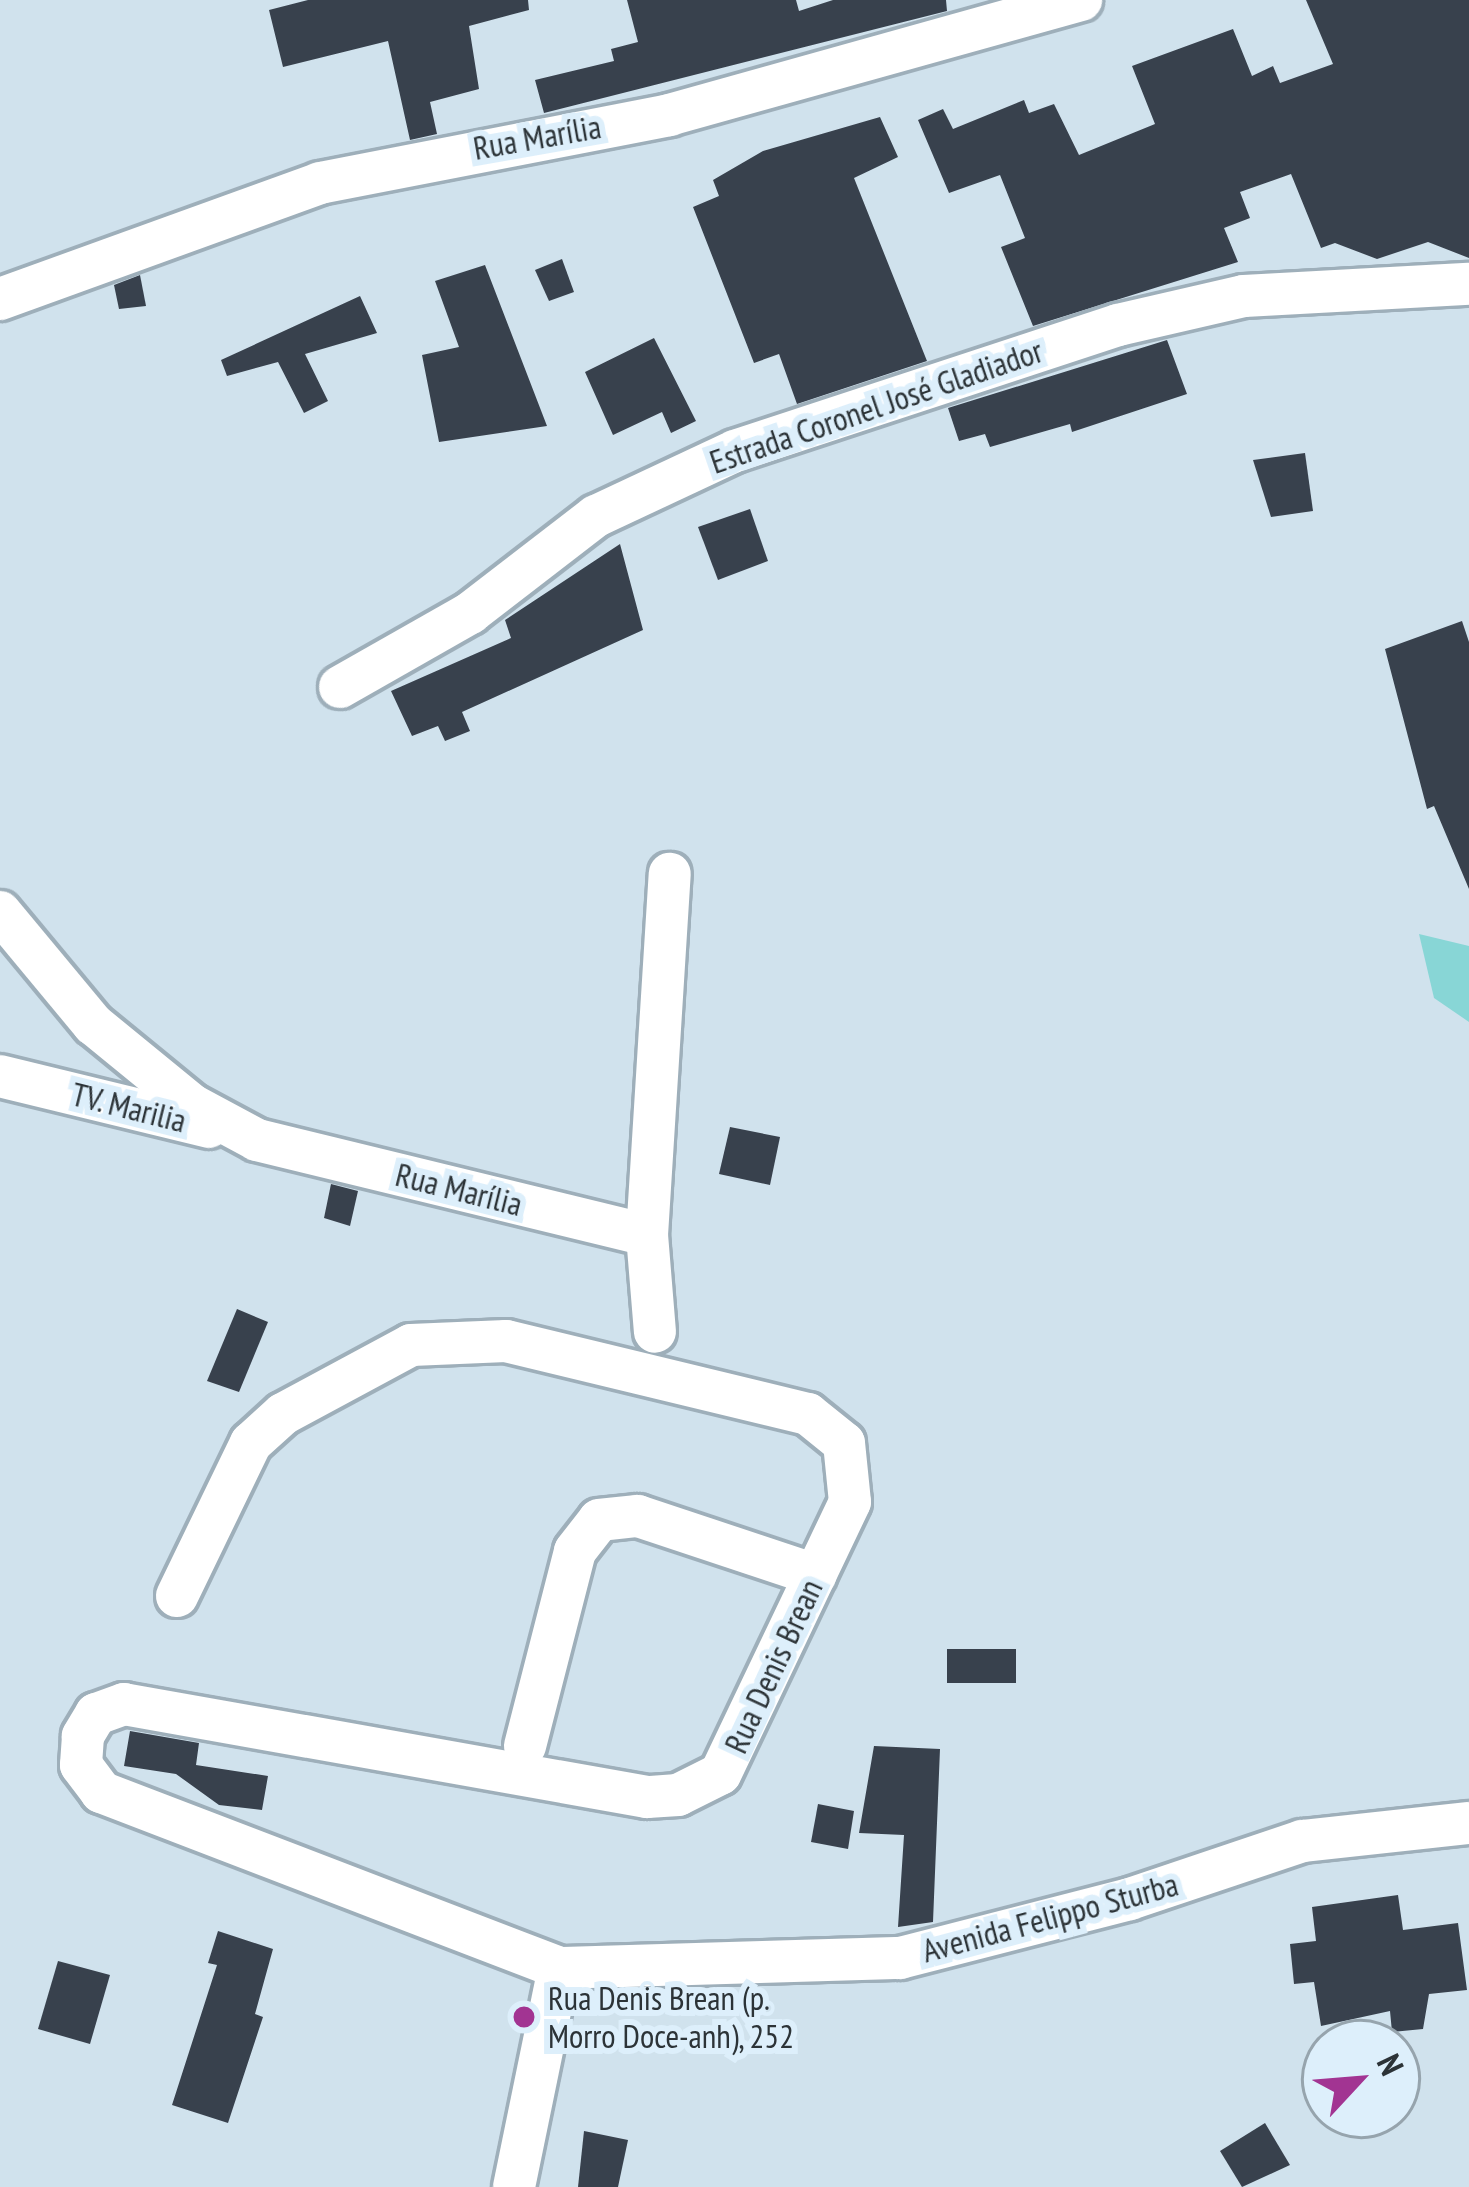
<!DOCTYPE html>
<meta charset="utf-8">
<style>
body{margin:0}
#map{position:relative;width:1469px;height:2187px;overflow:hidden;background:#d0e2ed;font-family:"PT Sans Narrow",sans-serif}
div>[style]{position:absolute}
[style*='--x']{left:calc(var(--x)*1px);top:calc(var(--y)*1px);width:calc(var(--w)*1px);rotate:calc(var(--a)*1deg)}
.water>*{inset:0;background:#88d6d6}
.building>*{inset:0;background:#38414d}
.roads{filter:drop-shadow(3px 0 #9eafba) drop-shadow(-3px 0 #9eafba) drop-shadow(0 3px #9eafba) drop-shadow(0 -3px #9eafba)}
.minor>*{height:42px;margin:-21px;padding:0 21px;transform-origin:21px;border-radius:21px;background:#fff}
.dots>*{width:33px;height:33px;translate:-50% -50%;box-sizing:border-box;border:6px solid #ddeffb;border-radius:50%}
span{translate:-50% -50%;white-space:nowrap;text-align:center;line-height:1.15;-webkit-text-stroke:12px #ddeffb;paint-order:stroke}
.street-label{font-size:33px;color:#2c3337}
.poi-label{font-size:33px;color:#2c3337}
.left{translate:0 -50%;text-align:left}
.north{position:absolute;left:1301px;top:2019px;width:120px;height:120px;box-sizing:border-box;background:#ddeffb;border:3px solid #96a4ad;border-radius:50%;rotate:64deg;font-size:33px;font-weight:700;line-height:48px;text-align:center;color:#2c3337}
.north::after{content:'';display:block;margin:auto;width:42px;height:54px;background:#a23492;clip-path:polygon(50% 0,100% 100%,50% 72%,0 100%)}
</style>
<div id="map">
<div class="water">
<i style="clip-path:polygon(1419px 934px,1469px 946px,1469px 1022px,1434px 998px)"></i>
</div>
<div class="building">
<i style="clip-path:polygon(308px 0,528px 0,529px 10px,469px 26px,479px 89px,430px 102px,437px 134px,410px 140px,388px 41px,283px 67px,269px 10px)"></i>
<i style="clip-path:polygon(627px 0,796px 0,799px 11px,833px 0,946px 0,947px 11px,544px 113px,535px 80px,614px 61px,611px 49px,638px 42px)"></i>
<i style="clip-path:polygon(1306px 0,1469px 0,1469px 258px,1428px 242px,1377px 259px,1335px 243px,1321px 248px,1291px 174px,1240px 192px,1250px 218px,1224px 228px,1238px 262px,1033px 326px,1001px 247px,1025px 238px,1000px 175px,949px 193px,918px 120px,943px 109px,953px 129px,1024px 100px,1029px 113px,1054px 104px,1079px 155px,1155px 124px,1132px 66px,1233px 29px,1252px 76px,1273px 66px,1280px 83px,1333px 64px)"></i>
<i style="clip-path:polygon(880px 117px,898px 157px,854px 178px,927px 361px,797px 404px,779px 354px,754px 363px,693px 207px,719px 196px,713px 180px,763px 151px)"></i>
<i style="clip-path:polygon(562px 259px,574px 292px,549px 301px,535px 270px)"></i>
<i style="clip-path:polygon(485px 265px,547px 426px,439px 442px,422px 355px,459px 347px,435px 281px)"></i>
<i style="clip-path:polygon(140px 275px,146px 306px,119px 309px,114px 285px)"></i>
<i style="clip-path:polygon(360px 296px,377px 333px,305px 354px,328px 401px,304px 413px,278px 362px,227px 376px,221px 360px)"></i>
<i style="clip-path:polygon(654px 338px,696px 421px,671px 433px,662px 412px,613px 435px,585px 372px)"></i>
<i style="clip-path:polygon(1167px 340px,1187px 394px,1072px 432px,1070px 424px,990px 447px,985px 434px,959px 441px,948px 408px)"></i>
<i style="clip-path:polygon(1305px 453px,1313px 511px,1271px 517px,1253px 460px)"></i>
<i style="clip-path:polygon(750px 509px,768px 561px,718px 580px,698px 527px)"></i>
<i style="clip-path:polygon(620px 544px,643px 630px,462px 712px,470px 731px,445px 741px,438px 726px,412px 736px,391px 691px,511px 638px,505px 620px)"></i>
<i style="clip-path:polygon(1462px 621px,1469px 642px,1469px 889px,1434px 806px,1427px 809px,1385px 649px)"></i>
<i style="clip-path:polygon(730px 1127px,780px 1137px,770px 1185px,719px 1174px)"></i>
<i style="clip-path:polygon(331px 1184px,358px 1191px,350px 1226px,324px 1218px)"></i>
<i style="clip-path:polygon(237px 1309px,268px 1322px,239px 1392px,207px 1381px)"></i>
<i style="clip-path:polygon(947px 1649px,1016px 1649px,1016px 1683px,947px 1683px)"></i>
<i style="clip-path:polygon(130px 1731px,199px 1743px,196px 1765px,268px 1776px,262px 1810px,219px 1805px,176px 1774px,124px 1766px)"></i>
<i style="clip-path:polygon(874px 1746px,940px 1749px,933px 1922px,898px 1927px,904px 1835px,859px 1833px)"></i>
<i style="clip-path:polygon(818px 1804px,854px 1811px,848px 1849px,811px 1842px)"></i>
<i style="clip-path:polygon(1398px 1895px,1403px 1930px,1458px 1923px,1467px 1990px,1429px 1994px,1423px 2029px,1392px 2032px,1390px 2011px,1321px 2026px,1314px 1982px,1294px 1984px,1290px 1944px,1316px 1941px,1312px 1907px)"></i>
<i style="clip-path:polygon(218px 1931px,273px 1949px,255px 2014px,263px 2017px,228px 2123px,172px 2105px,217px 1965px,208px 1963px)"></i>
<i style="clip-path:polygon(58px 1961px,110px 1975px,90px 2044px,38px 2029px)"></i>
<i style="clip-path:polygon(1265px 2123px,1290px 2165px,1242px 2187px,1220px 2151px)"></i>
<i style="clip-path:polygon(584px 2131px,628px 2140px,618px 2187px,578px 2187px)"></i>
</div>
<div class="roads">
<div class="minor">
<i style="--x:0;--y:299;--w:340;--a:-19.9"></i>
<i style="--x:320;--y:183;--w:356;--a:-11"></i>
<i style="--x:669;--y:115;--w:428;--a:-15.6"></i>
<i style="--x:340;--y:687;--w:150;--a:-29.6"></i>
<i style="--x:470;--y:613;--w:159;--a:-37.6"></i>
<i style="--x:596;--y:516;--w:153;--a:-25.1"></i>
<i style="--x:735;--y:451;--w:403;--a:-18.2"></i>
<i style="--x:1118;--y:325;--w:129;--a:-13"></i>
<i style="--x:1244;--y:296;--w:225;--a:-3.1"></i>
<i style="--x:0;--y:912;--w:146;--a:50.3"></i>
<i style="--x:93;--y:1024;--w:128;--a:39.3"></i>
<i style="--x:192;--y:1105;--w:74;--a:28.3"></i>
<i style="--x:257;--y:1140;--w:401;--a:13.7"></i>
<i style="--x:647;--y:1235;--w:362;--a:-86.4"></i>
<i style="--x:0;--y:1076;--w:215;--a:13.7"></i>
<i style="--x:647;--y:1235;--w:97;--a:85.3"></i>
<i style="--x:177;--y:1596;--w:170;--a:-64.2"></i>
<i style="--x:251;--y:1443;--w:43;--a:-42.2"></i>
<i style="--x:283;--y:1414;--w:145;--a:-28.3"></i>
<i style="--x:411;--y:1345;--w:95;--a:-2.4"></i>
<i style="--x:506;--y:1341;--w:311;--a:13.6"></i>
<i style="--x:808;--y:1414;--w:46;--a:38.9"></i>
<i style="--x:844;--y:1443;--w:59;--a:84.2"></i>
<i style="--x:850;--y:1502;--w:301;--a:115.5"></i>
<i style="--x:720;--y:1774;--w:47;--a:153.4"></i>
<i style="--x:678;--y:1795;--w:31;--a:176"></i>
<i style="--x:647;--y:1797;--w:531;--a:-169.92"></i>
<i style="--x:124;--y:1704;--w:30;--a:160"></i>
<i style="--x:96;--y:1714;--w:26;--a:121"></i>
<i style="--x:83;--y:1736;--w:29;--a:94"></i>
<i style="--x:81;--y:1765;--w:34;--a:53"></i>
<i style="--x:101;--y:1792;--w:491;--a:21"></i>
<i style="--x:559;--y:1968;--w:341;--a:-1.7"></i>
<i style="--x:900;--y:1958;--w:237;--a:-14.4"></i>
<i style="--x:1130;--y:1899;--w:182;--a:-18.6"></i>
<i style="--x:1302;--y:1841;--w:168;--a:-6.2"></i>
<i style="--x:525;--y:1746;--w:201;--a:-75.6"></i>
<i style="--x:575;--y:1551;--w:39;--a:-52"></i>
<i style="--x:599;--y:1520;--w:39;--a:-6"></i>
<i style="--x:638;--y:1516;--w:187;--a:18.4"></i>
<i style="--x:514;--y:2187;--w:224;--a:-78.4"></i>
</div>
</div>
<div class="dots">
<i style="left:524px;top:2017px;background:#a23492"></i>
</div>
<div class="street-label">
<span style="left:537px;top:137px;rotate:-10deg">Rua Marília</span>
<span style="left:876px;top:406px;rotate:-19deg">Estrada Coronel José Gladiador</span>
<span style="left:129px;top:1107px;rotate:14deg">TV. Marilia</span>
<span style="left:459px;top:1189px;rotate:14deg">Rua Marília</span>
<span style="left:773px;top:1666px;rotate:-65deg">Rua Denis Brean</span>
<span style="left:1050px;top:1917px;rotate:-15deg">Avenida Felippo Sturba</span>
</div>
<div class="poi-label">
<span class="left" style="left:548px;top:2017px">Rua Denis Brean (p.<br>Morro Doce-anh), 252</span>
</div>
<div class="north">N</div>
</div>
